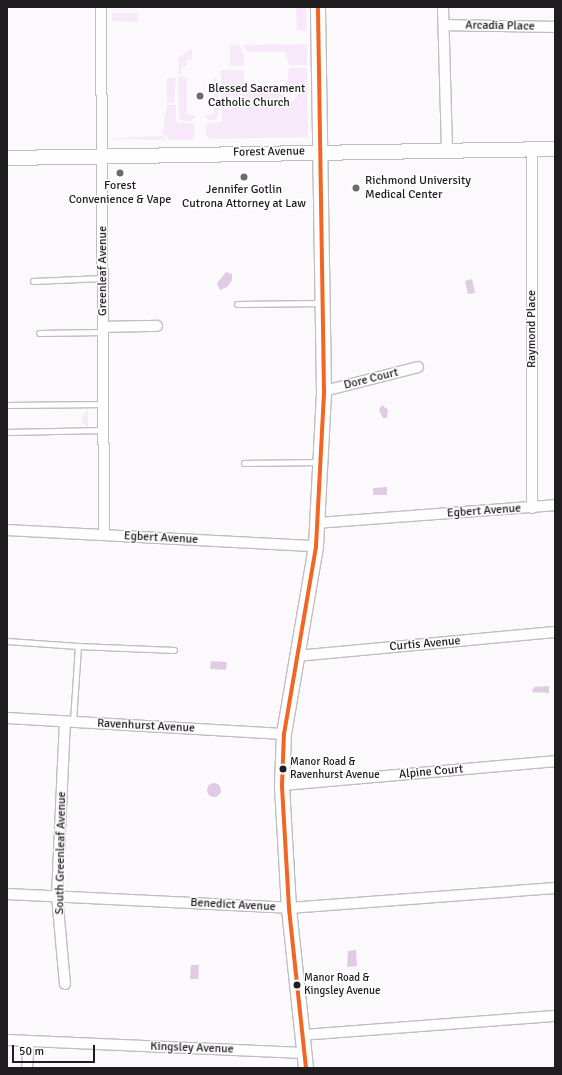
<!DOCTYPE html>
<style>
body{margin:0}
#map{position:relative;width:562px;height:1075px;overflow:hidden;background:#fcf9fd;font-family:Signika,sans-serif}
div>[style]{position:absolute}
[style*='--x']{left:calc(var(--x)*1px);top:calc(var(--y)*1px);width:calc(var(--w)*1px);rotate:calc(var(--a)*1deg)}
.green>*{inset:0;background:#f7e8fa}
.water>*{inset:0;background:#e0cae4}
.round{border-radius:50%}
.roads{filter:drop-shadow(1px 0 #c0bdc0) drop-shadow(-1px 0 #c0bdc0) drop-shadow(0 1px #c0bdc0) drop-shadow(0 -1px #c0bdc0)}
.lane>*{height:5px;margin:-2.5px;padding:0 2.5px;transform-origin:2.5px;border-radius:2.5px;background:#fffeff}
.street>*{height:10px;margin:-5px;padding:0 5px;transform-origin:5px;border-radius:5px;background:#fffeff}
.secondary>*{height:14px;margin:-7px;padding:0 7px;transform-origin:7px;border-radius:7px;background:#fffeff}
.bus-1>*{height:4px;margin:-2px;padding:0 2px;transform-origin:2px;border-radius:2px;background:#f26522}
.dots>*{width:11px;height:11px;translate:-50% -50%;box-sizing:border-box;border:2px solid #fff;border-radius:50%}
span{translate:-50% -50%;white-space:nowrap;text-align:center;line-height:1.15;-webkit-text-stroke:3px #fff;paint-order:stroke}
.bus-label{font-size:11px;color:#201d20}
.left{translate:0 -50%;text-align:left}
.street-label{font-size:12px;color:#201d20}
.poi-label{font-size:12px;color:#201d20}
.frame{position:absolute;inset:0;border:8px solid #201d20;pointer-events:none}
.scale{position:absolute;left:12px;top:1045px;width:83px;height:18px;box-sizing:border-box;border:2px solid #201d20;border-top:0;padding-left:5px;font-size:12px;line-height:14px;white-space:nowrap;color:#201d20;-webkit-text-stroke:3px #fff;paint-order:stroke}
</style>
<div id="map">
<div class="green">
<i style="clip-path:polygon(296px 7px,306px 7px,307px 31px,297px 30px)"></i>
<i style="clip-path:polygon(112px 13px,138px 13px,138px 22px,112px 21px)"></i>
<i style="clip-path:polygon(307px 44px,307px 65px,289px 65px,285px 52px,247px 52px,243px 45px)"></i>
<i style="clip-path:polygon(230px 45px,239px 45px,244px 55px,244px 65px,230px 66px)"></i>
<i style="clip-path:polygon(192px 48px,192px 60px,187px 60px,187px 66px,182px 66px,182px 74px,179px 74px,178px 58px)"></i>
<i style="clip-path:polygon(289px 68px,307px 68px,308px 137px,210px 139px,206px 136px,206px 126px,209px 123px,222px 122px,221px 100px,234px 100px,233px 96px,221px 98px,221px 70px,244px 70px,244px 89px,285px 89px,284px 99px,292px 102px,296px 99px,298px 93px,294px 88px,287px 89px)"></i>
<i style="clip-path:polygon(178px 77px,187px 77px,187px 114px,196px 116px,191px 121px,184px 121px,179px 118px)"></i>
<i style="clip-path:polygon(214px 77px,218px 80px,218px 116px,215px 120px,209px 120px,204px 116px,214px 114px)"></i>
<i style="clip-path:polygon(167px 78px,176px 78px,174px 103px,167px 102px)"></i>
<i style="clip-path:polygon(167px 105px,176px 105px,176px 120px,179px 123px,191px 123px,195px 126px,193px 140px,170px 140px,162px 133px)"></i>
<i style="clip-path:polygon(162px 136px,166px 140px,113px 139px,114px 138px)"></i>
<i style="clip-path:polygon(88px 408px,88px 429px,81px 420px)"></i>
</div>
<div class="water">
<i style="clip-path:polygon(226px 272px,232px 274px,232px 280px,227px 287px,220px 290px,217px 283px)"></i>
<i style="clip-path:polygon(472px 279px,475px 293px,468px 294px,465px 281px)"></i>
<i style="clip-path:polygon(382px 405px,388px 410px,387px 418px,383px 418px,379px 410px)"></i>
<i style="clip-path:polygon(387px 487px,387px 495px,373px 495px,373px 488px)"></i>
<i style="clip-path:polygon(211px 661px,227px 662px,226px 670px,210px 669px)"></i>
<i style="clip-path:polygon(549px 686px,549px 693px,532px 692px,534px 687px)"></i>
<i class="round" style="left:207px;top:783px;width:14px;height:14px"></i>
<i style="clip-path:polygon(356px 950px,357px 966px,347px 967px,348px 951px)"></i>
<i style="clip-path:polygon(191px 965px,199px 965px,198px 979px,190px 979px)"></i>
</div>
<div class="roads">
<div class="lane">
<i style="--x:33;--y:281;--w:70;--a:-2.5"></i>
<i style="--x:237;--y:304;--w:85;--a:-0.7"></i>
<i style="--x:39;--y:333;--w:64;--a:-0.9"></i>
<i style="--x:7;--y:405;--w:96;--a:-0.6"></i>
<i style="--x:7;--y:432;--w:96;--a:-1.2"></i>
<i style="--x:244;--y:463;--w:75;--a:-0.8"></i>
<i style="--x:7;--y:641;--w:71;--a:4"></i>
<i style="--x:78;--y:646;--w:76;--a:93.8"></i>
<i style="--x:78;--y:646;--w:96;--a:2.4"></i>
</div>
<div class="street">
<i style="--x:101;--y:7;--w:528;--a:89.67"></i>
<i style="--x:443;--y:7;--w:144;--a:88.4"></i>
<i style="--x:445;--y:25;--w:110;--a:1"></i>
<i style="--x:103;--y:327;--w:54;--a:-1.1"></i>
<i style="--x:324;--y:391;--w:97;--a:-14.3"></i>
<i style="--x:532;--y:508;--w:358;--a:-90"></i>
<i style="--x:317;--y:523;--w:239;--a:-4.3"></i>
<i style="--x:7;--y:530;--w:309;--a:3"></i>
<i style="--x:296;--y:656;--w:260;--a:-5.3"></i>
<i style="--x:7;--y:718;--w:277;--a:3.3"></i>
<i style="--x:282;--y:785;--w:274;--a:-5"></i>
<i style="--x:7;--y:894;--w:282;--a:2.8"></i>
<i style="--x:289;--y:908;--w:267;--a:-4.3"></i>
<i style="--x:65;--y:984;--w:88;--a:-95.2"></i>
<i style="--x:57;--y:896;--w:174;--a:-87.4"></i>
<i style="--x:302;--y:1035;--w:254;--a:-4.3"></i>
<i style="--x:7;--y:1040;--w:297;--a:2.5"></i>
<i style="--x:27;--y:1068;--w:27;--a:-86"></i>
</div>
<div class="secondary">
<i style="--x:7;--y:158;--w:548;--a:-0.94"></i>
<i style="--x:306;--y:1068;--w:161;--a:-96.1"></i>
<i style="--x:289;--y:908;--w:123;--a:-93.3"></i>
<i style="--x:282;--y:785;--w:51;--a:-87.8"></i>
<i style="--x:284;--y:734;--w:191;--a:-80.3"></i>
<i style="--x:316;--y:546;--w:155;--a:-87"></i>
<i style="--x:324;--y:391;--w:384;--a:-90.9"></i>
</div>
</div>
<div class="bus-1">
<i style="--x:306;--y:1068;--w:161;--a:-96.1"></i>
<i style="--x:289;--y:908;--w:123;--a:-93.3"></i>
<i style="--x:282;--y:785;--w:51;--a:-87.8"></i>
<i style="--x:284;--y:734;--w:191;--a:-80.3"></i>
<i style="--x:316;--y:546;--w:155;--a:-87"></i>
<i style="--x:324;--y:391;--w:384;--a:-90.9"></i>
</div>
<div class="dots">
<i style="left:200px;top:96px;background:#6d6a6d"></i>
<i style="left:120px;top:173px;background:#6d6a6d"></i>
<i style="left:244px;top:177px;background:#6d6a6d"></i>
<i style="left:356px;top:188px;background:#6d6a6d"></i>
<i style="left:283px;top:769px;background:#201d20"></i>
<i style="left:297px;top:985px;background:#201d20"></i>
</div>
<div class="bus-label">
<span class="left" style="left:290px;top:769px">Manor Road &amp;<br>Ravenhurst Avenue</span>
<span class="left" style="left:304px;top:985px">Manor Road &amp;<br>Kingsley Avenue</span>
</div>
<div class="street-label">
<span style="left:500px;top:26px;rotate:1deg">Arcadia Place</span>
<span style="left:269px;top:152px;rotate:-1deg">Forest Avenue</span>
<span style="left:103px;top:271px;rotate:-90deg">Greenleaf Avenue</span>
<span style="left:532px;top:329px;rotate:-90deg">Raymond Place</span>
<span style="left:371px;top:379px;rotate:-14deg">Dore Court</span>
<span style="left:484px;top:511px;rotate:-4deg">Egbert Avenue</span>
<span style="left:161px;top:538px;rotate:3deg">Egbert Avenue</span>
<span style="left:425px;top:644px;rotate:-5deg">Curtis Avenue</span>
<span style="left:146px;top:726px;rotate:3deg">Ravenhurst Avenue</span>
<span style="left:431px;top:772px;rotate:-5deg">Alpine Court</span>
<span style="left:61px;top:853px;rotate:-89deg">South Greenleaf Avenue</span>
<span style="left:233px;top:905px;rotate:3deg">Benedict Avenue</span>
<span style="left:192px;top:1048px;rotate:2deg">Kingsley Avenue</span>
</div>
<div class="poi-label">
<span class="left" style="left:208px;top:96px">Blessed Sacrament<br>Catholic Church</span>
<span class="left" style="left:365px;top:188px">Richmond University<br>Medical Center</span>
<span style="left:120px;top:193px">Forest<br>Convenience &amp; Vape</span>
<span style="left:244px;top:197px">Jennifer Gotlin<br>Cutrona Attorney at Law</span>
</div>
<div class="frame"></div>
<div class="scale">50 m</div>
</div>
